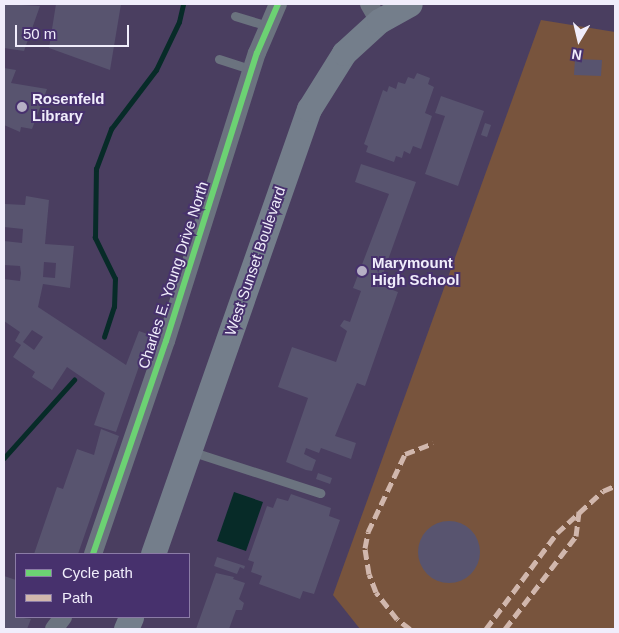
<!DOCTYPE html>
<style>
body{margin:0}
#map{position:relative;width:619px;height:633px;overflow:hidden;background:#4a3e60;font-family:Arial,sans-serif}
div>[style]{position:absolute}
[style*='--x']{left:calc(var(--x)*1px);top:calc(var(--y)*1px);width:calc(var(--w)*1px);rotate:calc(var(--a)*1deg)}
.green>*{inset:0;background:#78543d}
.water>*{inset:0;background:#072b28}
.stream>*{height:4.5px;margin:-2.25px;padding:0 2.25px;transform-origin:2.25px;border-radius:2.25px;background:#072b28}
.building>*{inset:0;background:#58546f}
.round{border-radius:50%}
.service>*{height:9px;margin:-4.5px;padding:0 4.5px;transform-origin:4.5px;border-radius:4.5px;background:#6b737f}
.minor>*{height:18px;margin:-9px;padding:0 9px;transform-origin:9px;border-radius:9px;background:#6b737f}
.secondary>*{height:25px;margin:-12.5px;padding:0 12.5px;transform-origin:12.5px;border-radius:12.5px;background:#747e8b}
.quiet>*{height:5px;margin-top:-2.5px;transform-origin:0;background:repeating-linear-gradient(90deg,#d1b7ad 0 10px,transparent 0 15px)}
.cycleway>*{height:6px;margin:-3px;padding:0 3px;transform-origin:3px;border-radius:3px;background:#6cd273}
.dots>*{width:14px;height:14px;translate:-50% -50%;box-sizing:border-box;border:2px solid #47316d;border-radius:50%}
span{translate:-50% -50%;white-space:nowrap;text-align:center;line-height:1.15;-webkit-text-stroke:4px #47316d;paint-order:stroke}
.poi-label{font-size:15px;color:#f0edfb;font-weight:700}
.left{translate:0 -50%;text-align:left}
.street-label{font-size:15px;color:#f0edfb}
.frame{position:absolute;inset:0;border:5px solid #f0edfb;pointer-events:none}
.legend{position:absolute;left:15px;top:553px;width:175px;height:65px;box-sizing:border-box;background:#47316d;border:1px solid #8b7ca6;margin:0;padding:6px 9px;list-style:none;font-size:15px;color:#f0edfb}
.legend li{display:flex;align-items:center;gap:10px;height:25px}
.legend b{width:25px;border:1px solid #8b7ca6}
.north{position:absolute;left:554px;top:15px;width:50px;height:50px;-webkit-text-stroke:4px #47316d;paint-order:stroke;rotate:189deg;font-size:14px;font-weight:700;line-height:20px;text-align:center;color:#f0edfb}
.north::after{content:'';display:block;margin:auto;width:18px;height:22px;background:#f0edfb;clip-path:polygon(50% 0,100% 100%,50% 72%,0 100%)}
.scale{position:absolute;left:15px;top:25px;width:114px;height:22px;box-sizing:border-box;border:2px solid #f0edfb;border-top:0;padding-left:6px;font-size:15px;line-height:18px;white-space:nowrap;color:#f0edfb;-webkit-text-stroke:4px #47316d;paint-order:stroke}
</style>
<div id="map">
<div class="green">
<i style="clip-path:polygon(541px 20px,615px 32px,615px 629px,360px 629px,333px 595px)"></i>
</div>
<div class="water">
<i style="clip-path:polygon(234px 492px,263px 502px,246px 551px,217px 541px)"></i>
</div>
<div class="stream">
<i style="--x:104;--y:337;--w:32;--a:-72"></i>
<i style="--x:114;--y:307;--w:28;--a:-88"></i>
<i style="--x:115;--y:279;--w:46;--a:-116"></i>
<i style="--x:95;--y:238;--w:69;--a:-89.2"></i>
<i style="--x:96;--y:169;--w:43;--a:-69.4"></i>
<i style="--x:111;--y:129;--w:74;--a:-52.7"></i>
<i style="--x:156;--y:70;--w:53;--a:-64.4"></i>
<i style="--x:179;--y:22;--w:18;--a:-77"></i>
<i style="--x:4;--y:458;--w:105;--a:-48.1"></i>
</div>
<div class="building">
<i style="clip-path:polygon(4px 4px,40px 6px,24px 51px,4px 48px)"></i>
<i style="clip-path:polygon(56px 4px,121px 4px,110px 70px,49px 48px)"></i>
<i style="clip-path:polygon(575px 59px,602px 60px,601px 76px,574px 75px)"></i>
<i style="clip-path:polygon(4px 68px,16px 70px,11px 83px,47px 89px,32px 129px,21px 127px,20px 132px,4px 125px)"></i>
<i style="clip-path:polygon(417px 73px,430px 78px,428px 84px,434px 87px,425px 113px,432px 116px,421px 149px,413px 146px,410px 154px,404px 151px,402px 158px,396px 156px,394px 162px,366px 152px,368px 146px,364px 144px,383px 90px,387px 92px,389px 86px,396px 89px,398px 82px,405px 84px,408px 77px,414px 79px)"></i>
<i style="clip-path:polygon(441px 96px,484px 111px,458px 186px,425px 174px,445px 116px,435px 113px)"></i>
<i style="clip-path:polygon(485px 123px,491px 125px,487px 137px,481px 135px)"></i>
<i style="clip-path:polygon(361px 164px,416px 182px,379px 285px,398px 292px,365px 386px,357px 383px,335px 436px,356px 443px,351px 459px,321px 448px,319px 453px,306px 448px,304px 454px,316px 460px,312px 471px,306px 470px,286px 462px,308px 398px,278px 387px,292px 347px,336px 362px,347px 331px,340px 326px,344px 320px,350px 322px,361px 291px,353px 288px,389px 194px,355px 182px)"></i>
<i style="clip-path:polygon(evenodd,26px 196px,49px 200px,45px 244px,74px 246px,70px 288px,43px 284px,38px 307px,126px 365px,139px 331px,150px 335px,116px 432px,94px 425px,105px 393px,67px 367px,52px 390px,32px 377px,35px 372px,13px 357px,21px 345px,15px 341px,20px 332px,4px 321px,4px 279px,20px 281px,21px 273px,20px 266px,4px 265px,4px 241px,22px 243px,23px 229px,4px 227px,5px 204px,25px 205px,26px 196px,44px 262px,56px 263px,55px 278px,43px 277px,44px 262px,26px 196px,32px 330px,43px 337px,34px 350px,23px 342px,32px 330px)"></i>
<i style="clip-path:polygon(101px 429px,119px 436px,78px 554px,34px 554px,57px 487px,63px 489px,77px 449px,94px 455px)"></i>
<i style="clip-path:polygon(318px 473px,332px 478px,330px 484px,316px 479px)"></i>
<i style="clip-path:polygon(291px 494px,331px 508px,329px 516px,340px 520px,314px 594px,303px 591px,300px 599px,259px 584px,262px 576px,251px 572px,254px 562px,248px 560px,267px 506px,273px 508px,277px 498px,288px 501px)"></i>
<i class="round" style="left:418px;top:521px;width:62px;height:62px"></i>
<i style="clip-path:polygon(217px 557px,245px 566px,244px 569px,240px 567px,237px 574px,214px 566px)"></i>
<i style="clip-path:polygon(216px 573px,234px 577px,233px 579px,245px 583px,239px 599px,244px 603px,242px 610px,236px 610px,229px 629px,196px 629px)"></i>
<i style="clip-path:polygon(4px 576px,16px 580px,16px 617px,31px 619px,27px 629px,4px 629px)"></i>
</div>
<div class="service">
<i style="--x:235;--y:16;--w:37;--a:17"></i>
<i style="--x:219;--y:59;--w:35;--a:18"></i>
<i style="--x:190;--y:451;--w:137;--a:17.9"></i>
</div>
<div class="minor">
<i style="--x:369;--y:4;--w:20;--a:60"></i>
<i style="--x:93;--y:554;--w:225;--a:-71.1"></i>
<i style="--x:166;--y:341;--w:302;--a:-72.5"></i>
<i style="--x:257;--y:53;--w:53;--a:-66.8"></i>
<i style="--x:54;--y:629;--w:15;--a:-53"></i>
</div>
<div class="secondary">
<i style="--x:153;--y:554;--w:472;--a:-70.7"></i>
<i style="--x:309;--y:109;--w:66;--a:-58"></i>
<i style="--x:344;--y:53;--w:47;--a:-42.4"></i>
<i style="--x:379;--y:21;--w:35;--a:-29"></i>
<i style="--x:126;--y:629;--w:13;--a:-67"></i>
</div>
<div class="quiet">
<i style="--x:410;--y:629;--w:16;--a:-142"></i>
<i style="--x:397;--y:619;--w:34;--a:-128"></i>
<i style="--x:376;--y:592;--w:19;--a:-111"></i>
<i style="--x:369;--y:574;--w:26;--a:-99"></i>
<i style="--x:365;--y:548;--w:16;--a:-79"></i>
<i style="--x:368;--y:532;--w:86;--a:-64.6"></i>
<i style="--x:405;--y:454;--w:30;--a:-21"></i>
<i style="--x:486;--y:629;--w:119;--a:-53.5"></i>
<i style="--x:557;--y:533;--w:62;--a:-42.4"></i>
<i style="--x:603;--y:491;--w:13;--a:-23"></i>
<i style="--x:505;--y:629;--w:117;--a:-52.6"></i>
<i style="--x:576;--y:536;--w:25;--a:-83"></i>
</div>
<div class="cycleway">
<i style="--x:93;--y:554;--w:225;--a:-71.1"></i>
<i style="--x:166;--y:341;--w:302;--a:-72.5"></i>
<i style="--x:257;--y:53;--w:53;--a:-66.8"></i>
</div>
<div class="dots">
<i style="left:22px;top:107px;background:#b6b0c5"></i>
<i style="left:362px;top:271px;background:#b6b0c5"></i>
</div>
<div class="poi-label">
<span class="left" style="left:32px;top:107px">Rosenfeld<br>Library</span>
<span class="left" style="left:372px;top:271px">Marymount<br>High School</span>
</div>
<div class="street-label">
<span style="left:255px;top:261px;rotate:-71deg">West Sunset Boulevard</span>
<span style="left:173px;top:275px;rotate:-72deg">Charles E. Young Drive North</span>
</div>
<div class="frame"></div>
<ul class="legend">
<li><b style="height:6px;background:#6cd273"></b>Cycle path</li>
<li><b style="height:6px;background:#d1b7ad"></b>Path</li>
</ul>
<div class="north">N</div>
<div class="scale">50 m</div>
</div>
